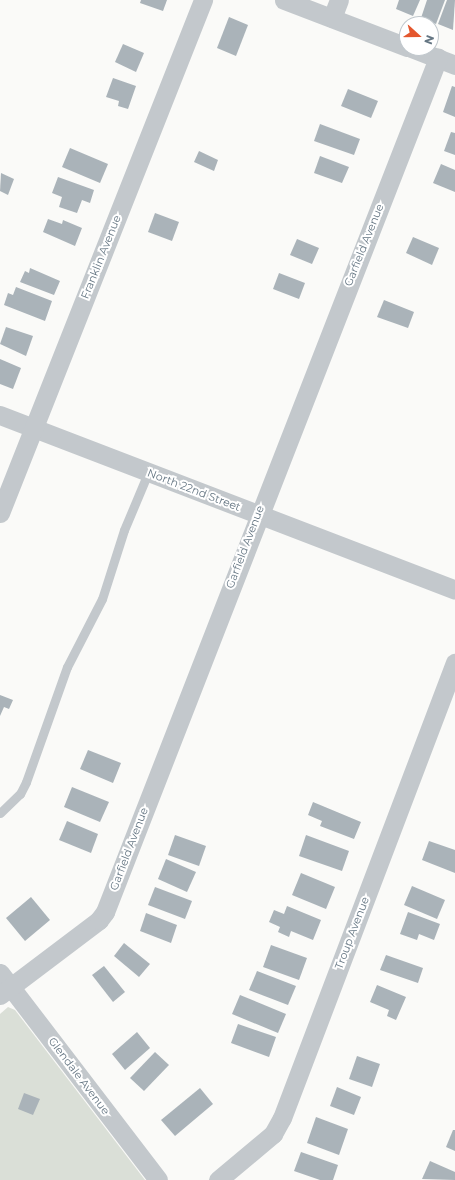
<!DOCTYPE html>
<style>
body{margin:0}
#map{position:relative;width:455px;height:1180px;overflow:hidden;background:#fafaf8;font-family:Montserrat,sans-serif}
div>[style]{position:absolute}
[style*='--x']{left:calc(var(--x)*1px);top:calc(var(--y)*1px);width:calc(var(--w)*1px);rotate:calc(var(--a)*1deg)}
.green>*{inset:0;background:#dadfd7}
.building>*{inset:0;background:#aab3b9}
.lane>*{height:9px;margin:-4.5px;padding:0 4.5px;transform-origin:4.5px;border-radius:4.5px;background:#c3c8cc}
.street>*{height:19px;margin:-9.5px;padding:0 9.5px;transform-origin:9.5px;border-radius:9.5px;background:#c3c8cc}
span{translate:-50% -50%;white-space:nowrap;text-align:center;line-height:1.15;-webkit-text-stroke:4px #fff;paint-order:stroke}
.street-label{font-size:11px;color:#657683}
.north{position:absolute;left:399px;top:16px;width:40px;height:40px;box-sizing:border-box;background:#fff;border:1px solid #c1c8cd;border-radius:50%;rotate:111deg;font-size:11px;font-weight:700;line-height:16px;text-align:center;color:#657683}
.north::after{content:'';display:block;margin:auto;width:14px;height:18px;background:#e4572e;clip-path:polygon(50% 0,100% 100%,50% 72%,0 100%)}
</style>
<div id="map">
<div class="green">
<i style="clip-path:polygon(8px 1007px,15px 1010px,145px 1180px,0 1180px,0 1014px)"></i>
</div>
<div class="building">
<i style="clip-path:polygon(141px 0,167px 0,163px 11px,140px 3px)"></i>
<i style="clip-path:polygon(399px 0,420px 0,413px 16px,396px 9px)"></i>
<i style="clip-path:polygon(427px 0,445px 0,436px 24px,421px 18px)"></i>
<i style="clip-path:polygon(447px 0,455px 0,453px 30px,438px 24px)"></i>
<i style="clip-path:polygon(229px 17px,248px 25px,236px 56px,217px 48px)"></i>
<i style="clip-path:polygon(123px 44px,144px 53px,136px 72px,115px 62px)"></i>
<i style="clip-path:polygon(113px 78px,136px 86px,128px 109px,118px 106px,119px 101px,106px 97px)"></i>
<i style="clip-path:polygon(452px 86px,455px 87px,455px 117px,443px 112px)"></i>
<i style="clip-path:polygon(348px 89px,378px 101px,371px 118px,341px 106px)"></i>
<i style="clip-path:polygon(320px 124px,360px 139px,354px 155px,314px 141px)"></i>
<i style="clip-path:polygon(451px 132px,455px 133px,455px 155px,444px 151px)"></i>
<i style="clip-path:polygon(70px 148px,108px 164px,100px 183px,62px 167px)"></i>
<i style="clip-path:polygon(199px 151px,218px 160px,214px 171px,194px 162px)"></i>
<i style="clip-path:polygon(320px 156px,349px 167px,342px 183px,314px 173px)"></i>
<i style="clip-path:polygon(441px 164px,455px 170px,455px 192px,433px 183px)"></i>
<i style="clip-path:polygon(1px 173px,14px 179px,8px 195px,0 191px)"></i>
<i style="clip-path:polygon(58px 177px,94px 190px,90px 203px,82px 200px,77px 213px,59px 207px,62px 197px,52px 193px)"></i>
<i style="clip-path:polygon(155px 213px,179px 222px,172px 241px,148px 232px)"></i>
<i style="clip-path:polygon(48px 219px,62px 224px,63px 220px,82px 228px,75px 246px,43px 232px)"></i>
<i style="clip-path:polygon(413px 237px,439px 248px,432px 265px,406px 253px)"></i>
<i style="clip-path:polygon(297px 239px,319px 248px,312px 264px,290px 255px)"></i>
<i style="clip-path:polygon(30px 268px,60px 281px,54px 295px,20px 282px,25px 271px,29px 273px)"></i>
<i style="clip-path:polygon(279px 273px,305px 283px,299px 299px,273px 289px)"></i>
<i style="clip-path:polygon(16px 287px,52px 301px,45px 321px,4px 305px,8px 293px,13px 295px)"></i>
<i style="clip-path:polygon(384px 300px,414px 312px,408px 328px,377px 317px)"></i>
<i style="clip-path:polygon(6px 327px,33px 336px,26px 356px,0 344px)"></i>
<i style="clip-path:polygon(0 359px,21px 368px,13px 389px,0 384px)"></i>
<i style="clip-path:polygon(0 695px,13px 700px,9px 709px,4px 707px,0 716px)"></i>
<i style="clip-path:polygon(88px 750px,121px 763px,113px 783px,80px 769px)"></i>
<i style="clip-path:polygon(72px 787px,109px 802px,100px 822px,64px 807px)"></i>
<i style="clip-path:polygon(313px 802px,361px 822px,354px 839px,320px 826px,322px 821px,308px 815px)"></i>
<i style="clip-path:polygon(67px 821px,98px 834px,91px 853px,59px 840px)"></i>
<i style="clip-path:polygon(175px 835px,206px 846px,199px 866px,168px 855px)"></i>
<i style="clip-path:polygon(306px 835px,349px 851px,342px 871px,299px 856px)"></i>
<i style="clip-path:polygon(429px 841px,455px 850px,455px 873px,422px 860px)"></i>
<i style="clip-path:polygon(166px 859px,196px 872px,187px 892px,158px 879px)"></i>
<i style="clip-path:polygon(301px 873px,335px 887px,326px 909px,292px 895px)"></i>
<i style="clip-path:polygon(412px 886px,445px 900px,437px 919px,404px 905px)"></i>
<i style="clip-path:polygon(155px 887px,192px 901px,185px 919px,148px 905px)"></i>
<i style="clip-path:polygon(31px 897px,50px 920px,25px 941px,6px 918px)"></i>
<i style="clip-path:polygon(287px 906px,321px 920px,313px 940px,291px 931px,289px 937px,278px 932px,280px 927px,269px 922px,274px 910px,284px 914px)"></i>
<i style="clip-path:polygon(408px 912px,440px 924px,434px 940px,419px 934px,417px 940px,400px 934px)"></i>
<i style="clip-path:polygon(146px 913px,177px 925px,171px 943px,140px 931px)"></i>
<i style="clip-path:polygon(124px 943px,150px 964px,139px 977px,114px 956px)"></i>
<i style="clip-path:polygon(271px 945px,307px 958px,299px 980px,263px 967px)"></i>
<i style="clip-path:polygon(386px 955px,423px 968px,418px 983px,380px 970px)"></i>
<i style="clip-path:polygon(104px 966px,125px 992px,113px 1002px,92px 975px)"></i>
<i style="clip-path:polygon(257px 971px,296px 986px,288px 1005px,249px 990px)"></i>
<i style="clip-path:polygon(377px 985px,406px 997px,396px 1020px,387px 1016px,389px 1010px,370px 1002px)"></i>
<i style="clip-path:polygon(240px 995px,286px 1014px,278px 1033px,232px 1014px)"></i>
<i style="clip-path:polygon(238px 1024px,276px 1037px,269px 1057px,231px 1043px)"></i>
<i style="clip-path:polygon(137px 1032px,150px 1048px,125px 1070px,112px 1054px)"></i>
<i style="clip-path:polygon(155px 1052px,169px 1065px,144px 1091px,130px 1078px)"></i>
<i style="clip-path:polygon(357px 1056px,380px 1064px,372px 1087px,349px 1079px)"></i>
<i style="clip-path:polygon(337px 1087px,361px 1097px,354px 1115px,330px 1106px)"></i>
<i style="clip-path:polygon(200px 1088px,213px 1104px,175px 1136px,161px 1120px)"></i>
<i style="clip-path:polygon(24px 1093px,40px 1099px,33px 1115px,18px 1109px)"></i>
<i style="clip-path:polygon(316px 1117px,348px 1129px,339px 1155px,307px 1143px)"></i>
<i style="clip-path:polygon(453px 1130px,455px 1130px,455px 1151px,446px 1147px)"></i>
<i style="clip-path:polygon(301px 1152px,338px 1165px,333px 1180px,320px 1180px,294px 1171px)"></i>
<i style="clip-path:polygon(430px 1161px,455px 1172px,455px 1180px,422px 1179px)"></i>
</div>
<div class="lane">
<i style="--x:0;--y:813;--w:28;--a:-44"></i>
<i style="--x:20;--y:794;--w:13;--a:-63"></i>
<i style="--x:26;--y:782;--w:122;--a:-70.4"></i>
<i style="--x:67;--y:667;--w:76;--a:-62.8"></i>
<i style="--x:102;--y:599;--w:72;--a:-72.3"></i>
<i style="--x:124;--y:530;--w:62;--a:-67.2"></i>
</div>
<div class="street">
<i style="--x:284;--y:0;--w:132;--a:20.9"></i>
<i style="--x:332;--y:18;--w:19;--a:-69"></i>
<i style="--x:411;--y:48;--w:47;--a:21.1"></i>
<i style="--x:0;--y:415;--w:487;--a:21"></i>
<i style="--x:0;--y:513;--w:552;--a:-68.41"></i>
<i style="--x:0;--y:973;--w:260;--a:52.6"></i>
<i style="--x:0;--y:995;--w:124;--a:-37.1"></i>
<i style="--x:99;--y:920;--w:10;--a:-53"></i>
<i style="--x:105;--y:912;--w:917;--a:-68.7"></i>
<i style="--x:218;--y:1180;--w:72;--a:-39.9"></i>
<i style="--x:273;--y:1134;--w:18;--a:-61"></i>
<i style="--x:282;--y:1118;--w:487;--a:-69.2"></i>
</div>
<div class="street-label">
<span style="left:364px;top:245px;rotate:-68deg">Garfield Avenue</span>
<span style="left:101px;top:257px;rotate:-68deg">Franklin Avenue</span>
<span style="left:194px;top:490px;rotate:21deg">North 22nd Street</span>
<span style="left:245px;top:547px;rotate:-69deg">Garfield Avenue</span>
<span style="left:129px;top:849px;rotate:-69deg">Garfield Avenue</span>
<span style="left:352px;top:933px;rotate:-69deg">Troup Avenue</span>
<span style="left:79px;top:1076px;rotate:53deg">Glendale Avenue</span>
</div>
<div class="north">N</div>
</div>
